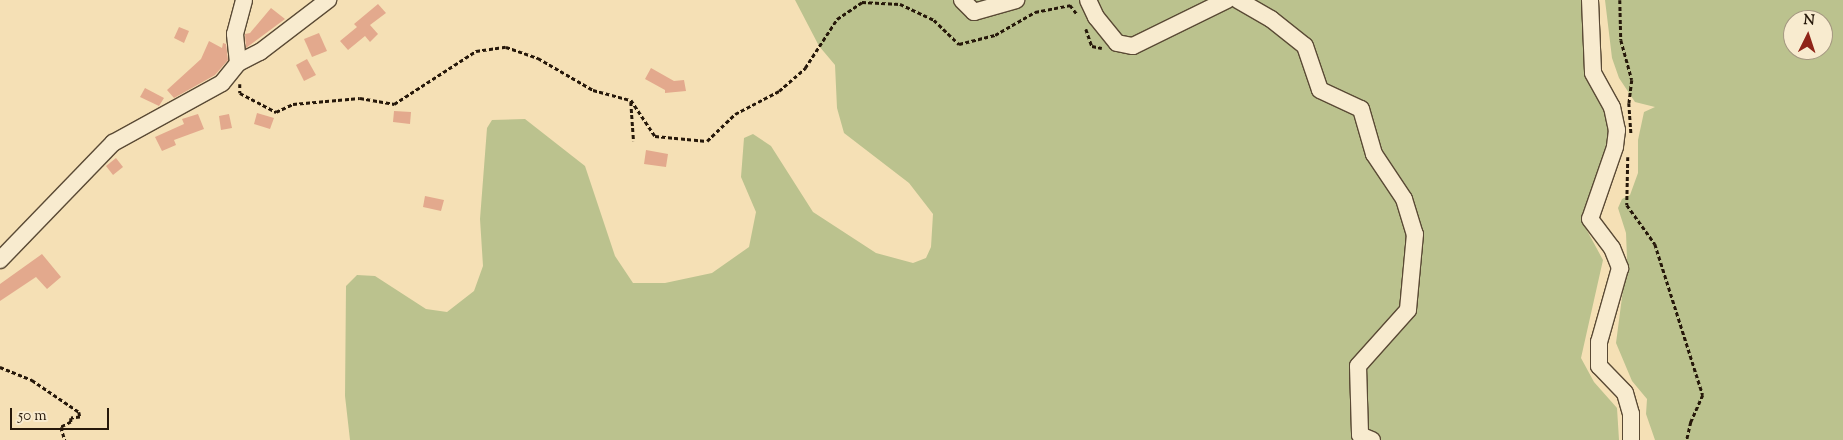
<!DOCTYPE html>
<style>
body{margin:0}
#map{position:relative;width:1843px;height:440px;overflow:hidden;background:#f5e0b5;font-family:"Sorts Mill Goudy",serif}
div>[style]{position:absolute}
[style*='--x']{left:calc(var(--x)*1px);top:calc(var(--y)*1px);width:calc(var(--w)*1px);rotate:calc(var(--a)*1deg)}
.green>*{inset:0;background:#bbc28e}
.building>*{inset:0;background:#e3a98d}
.path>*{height:2.5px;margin-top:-1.25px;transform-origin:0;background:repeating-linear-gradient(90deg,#26180a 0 4px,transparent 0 6.5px)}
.roads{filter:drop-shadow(1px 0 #5a4a35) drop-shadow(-1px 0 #5a4a35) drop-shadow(0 1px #5a4a35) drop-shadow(0 -1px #5a4a35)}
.minor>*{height:16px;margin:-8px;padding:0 8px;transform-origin:8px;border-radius:8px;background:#f8ebcf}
span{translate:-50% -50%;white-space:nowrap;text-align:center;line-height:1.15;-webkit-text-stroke:4px #f8ebcf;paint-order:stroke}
.north{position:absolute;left:1783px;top:10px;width:50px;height:50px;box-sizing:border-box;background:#f8ebcf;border:1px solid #a49780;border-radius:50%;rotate:4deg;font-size:14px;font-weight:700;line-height:20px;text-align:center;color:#26180a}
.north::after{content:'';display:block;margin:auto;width:18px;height:22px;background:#8f2418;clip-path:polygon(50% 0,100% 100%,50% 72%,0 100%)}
.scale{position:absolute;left:10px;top:408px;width:99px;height:22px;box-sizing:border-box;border:2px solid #26180a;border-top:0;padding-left:6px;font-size:15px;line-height:18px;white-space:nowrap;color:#26180a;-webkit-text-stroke:4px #f8ebcf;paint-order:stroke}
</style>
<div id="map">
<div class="green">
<i style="clip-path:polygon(795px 0,1586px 0,1585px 45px,1620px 127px,1584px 225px,1603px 260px,1581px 358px,1594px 382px,1617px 408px,1619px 440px,350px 440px,345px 396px,346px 286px,357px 275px,375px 276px,426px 309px,447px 312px,474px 291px,483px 266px,480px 219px,487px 128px,492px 120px,525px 119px,585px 166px,615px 256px,633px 283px,665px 283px,712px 273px,749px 247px,756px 212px,741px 177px,744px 138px,753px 134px,771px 146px,813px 212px,876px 253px,913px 263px,926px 258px,931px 247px,933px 214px,909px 183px,844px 133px,837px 108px,835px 65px,819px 46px)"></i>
<i style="clip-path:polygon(evenodd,1605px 0,1843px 0,1843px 440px,1655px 440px,1646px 414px,1647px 399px,1632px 381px,1616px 343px,1627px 259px,1626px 233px,1618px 208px,1622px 199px,1630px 195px,1638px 173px,1638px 140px,1644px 112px,1655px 107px,1635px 102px,1619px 78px,1612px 58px,1605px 0,1793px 20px,1823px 20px,1823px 50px,1793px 50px,1793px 20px)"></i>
</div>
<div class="building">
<i style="clip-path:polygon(378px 4px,386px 13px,370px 25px,378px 34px,370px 42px,365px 36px,348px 50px,340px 41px,357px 27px,354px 24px)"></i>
<i style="clip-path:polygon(271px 8px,285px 19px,246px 48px,245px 34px,250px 33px)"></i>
<i style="clip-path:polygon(179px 27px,189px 31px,184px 43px,174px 38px)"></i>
<i style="clip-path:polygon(319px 33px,327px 51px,312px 57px,304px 39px)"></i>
<i style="clip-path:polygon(209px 41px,222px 48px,223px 43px,226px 44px,228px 60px,215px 75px,174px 98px,167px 90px,201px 59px)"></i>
<i style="clip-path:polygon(307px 59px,316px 75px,304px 81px,296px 65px)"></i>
<i style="clip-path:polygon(651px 68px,674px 81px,684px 80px,686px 91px,665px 93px,665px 90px,645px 79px)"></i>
<i style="clip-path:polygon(145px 88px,164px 98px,159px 106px,140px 97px)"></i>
<i style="clip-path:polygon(394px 111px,411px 112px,410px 124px,393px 122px)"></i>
<i style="clip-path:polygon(257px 113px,274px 118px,270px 129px,254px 124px)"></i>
<i style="clip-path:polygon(198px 114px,204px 129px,174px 140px,176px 145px,162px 151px,155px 137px,184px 124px,182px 119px)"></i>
<i style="clip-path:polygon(229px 114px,232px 128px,221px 130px,219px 116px)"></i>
<i style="clip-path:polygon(646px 150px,668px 154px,666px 167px,644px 164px)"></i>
<i style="clip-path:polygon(116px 158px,123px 167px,113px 175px,106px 166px)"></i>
<i style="clip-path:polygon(425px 196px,444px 200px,441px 211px,423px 207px)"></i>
<i style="clip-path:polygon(42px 254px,61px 277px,47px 289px,36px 277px,0 301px,0 284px)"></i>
</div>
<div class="path">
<i style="--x:1620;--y:0;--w:40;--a:88.6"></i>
<i style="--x:1621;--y:40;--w:41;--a:74.6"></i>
<i style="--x:1632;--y:80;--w:23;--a:97"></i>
<i style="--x:1629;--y:103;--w:30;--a:86"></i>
<i style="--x:1086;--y:29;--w:18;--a:71"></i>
<i style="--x:1092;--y:46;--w:10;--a:11"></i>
<i style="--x:240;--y:84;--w:9;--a:90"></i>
<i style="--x:240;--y:93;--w:41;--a:27.8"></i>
<i style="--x:276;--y:112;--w:19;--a:-25"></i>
<i style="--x:293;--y:104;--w:67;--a:-5.1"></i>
<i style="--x:360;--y:98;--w:35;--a:10"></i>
<i style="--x:394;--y:104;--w:98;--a:-32.9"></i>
<i style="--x:476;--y:51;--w:30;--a:-8"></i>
<i style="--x:506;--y:47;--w:34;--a:19"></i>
<i style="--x:538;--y:58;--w:64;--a:30.2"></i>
<i style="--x:593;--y:90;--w:39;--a:15"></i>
<i style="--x:631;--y:100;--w:43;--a:56.3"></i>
<i style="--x:655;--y:136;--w:52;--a:5.5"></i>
<i style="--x:707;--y:141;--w:39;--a:-44"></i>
<i style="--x:735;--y:114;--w:50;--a:-27.6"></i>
<i style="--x:779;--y:91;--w:35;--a:-41"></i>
<i style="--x:805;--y:68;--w:59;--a:-56.9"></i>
<i style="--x:837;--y:19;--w:30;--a:-34"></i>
<i style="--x:862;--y:2;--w:38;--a:3"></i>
<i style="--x:900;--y:4;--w:38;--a:25"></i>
<i style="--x:934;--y:20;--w:35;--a:44"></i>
<i style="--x:959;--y:44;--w:37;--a:-14"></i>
<i style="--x:995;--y:35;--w:46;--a:-29.9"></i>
<i style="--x:1035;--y:12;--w:36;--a:-11"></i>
<i style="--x:1070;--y:5;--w:11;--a:52"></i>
<i style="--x:631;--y:102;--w:39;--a:86"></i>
<i style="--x:1628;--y:157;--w:48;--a:91.2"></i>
<i style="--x:1627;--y:205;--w:48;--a:54.3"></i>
<i style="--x:1655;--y:244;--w:158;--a:72.4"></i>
<i style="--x:1703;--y:395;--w:30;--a:114"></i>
<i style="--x:1691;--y:422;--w:18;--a:103"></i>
<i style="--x:0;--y:367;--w:35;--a:22"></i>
<i style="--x:32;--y:380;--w:57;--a:34.2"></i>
<i style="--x:79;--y:412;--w:5;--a:79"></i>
<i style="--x:80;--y:417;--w:9;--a:174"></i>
<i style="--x:71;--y:418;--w:4;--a:90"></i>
<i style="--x:71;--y:422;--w:11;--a:153"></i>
<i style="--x:61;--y:427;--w:14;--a:73"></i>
</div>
<div class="roads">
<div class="minor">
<i style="--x:962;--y:0;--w:17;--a:45"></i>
<i style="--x:974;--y:12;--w:44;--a:-15.9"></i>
<i style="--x:1088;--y:0;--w:19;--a:65"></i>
<i style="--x:1096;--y:17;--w:33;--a:51"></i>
<i style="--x:1117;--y:43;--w:16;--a:11"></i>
<i style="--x:1133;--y:46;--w:105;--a:-26.1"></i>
<i style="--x:1238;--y:0;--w:38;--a:30"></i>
<i style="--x:1271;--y:19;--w:43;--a:38.5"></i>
<i style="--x:1305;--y:46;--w:46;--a:71.2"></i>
<i style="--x:1320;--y:90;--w:45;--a:24.9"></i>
<i style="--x:1361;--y:109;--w:47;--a:73.9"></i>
<i style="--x:1374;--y:154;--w:54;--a:56.3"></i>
<i style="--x:1404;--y:199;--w:37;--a:73"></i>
<i style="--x:1415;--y:234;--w:76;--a:95.3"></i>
<i style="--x:1408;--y:310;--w:75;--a:131.8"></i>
<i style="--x:1358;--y:366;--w:69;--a:88.3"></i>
<i style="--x:1360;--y:435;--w:13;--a:23"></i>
<i style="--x:1590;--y:0;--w:73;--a:87.6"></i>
<i style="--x:1593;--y:73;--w:39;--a:61"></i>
<i style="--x:1612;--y:107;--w:24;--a:78"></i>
<i style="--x:1617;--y:130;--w:17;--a:97"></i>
<i style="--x:1615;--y:147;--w:76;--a:109.1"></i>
<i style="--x:1590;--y:219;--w:36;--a:53"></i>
<i style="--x:1612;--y:248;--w:22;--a:68"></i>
<i style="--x:1620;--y:268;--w:77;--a:105.8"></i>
<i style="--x:1599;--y:342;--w:24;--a:90"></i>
<i style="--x:1599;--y:366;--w:37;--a:46"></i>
<i style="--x:1625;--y:393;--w:22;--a:74"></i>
<i style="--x:1631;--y:414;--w:26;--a:90"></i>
<i style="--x:238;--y:63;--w:25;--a:-27"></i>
<i style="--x:260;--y:52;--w:86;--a:-37.4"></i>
<i style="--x:0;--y:260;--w:163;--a:-46"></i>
<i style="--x:113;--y:143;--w:124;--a:-28.8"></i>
<i style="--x:222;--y:83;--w:26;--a:-51"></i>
<i style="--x:238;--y:63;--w:29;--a:-96"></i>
<i style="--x:235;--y:34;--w:35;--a:-75"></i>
</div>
</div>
<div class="north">N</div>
<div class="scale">50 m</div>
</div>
